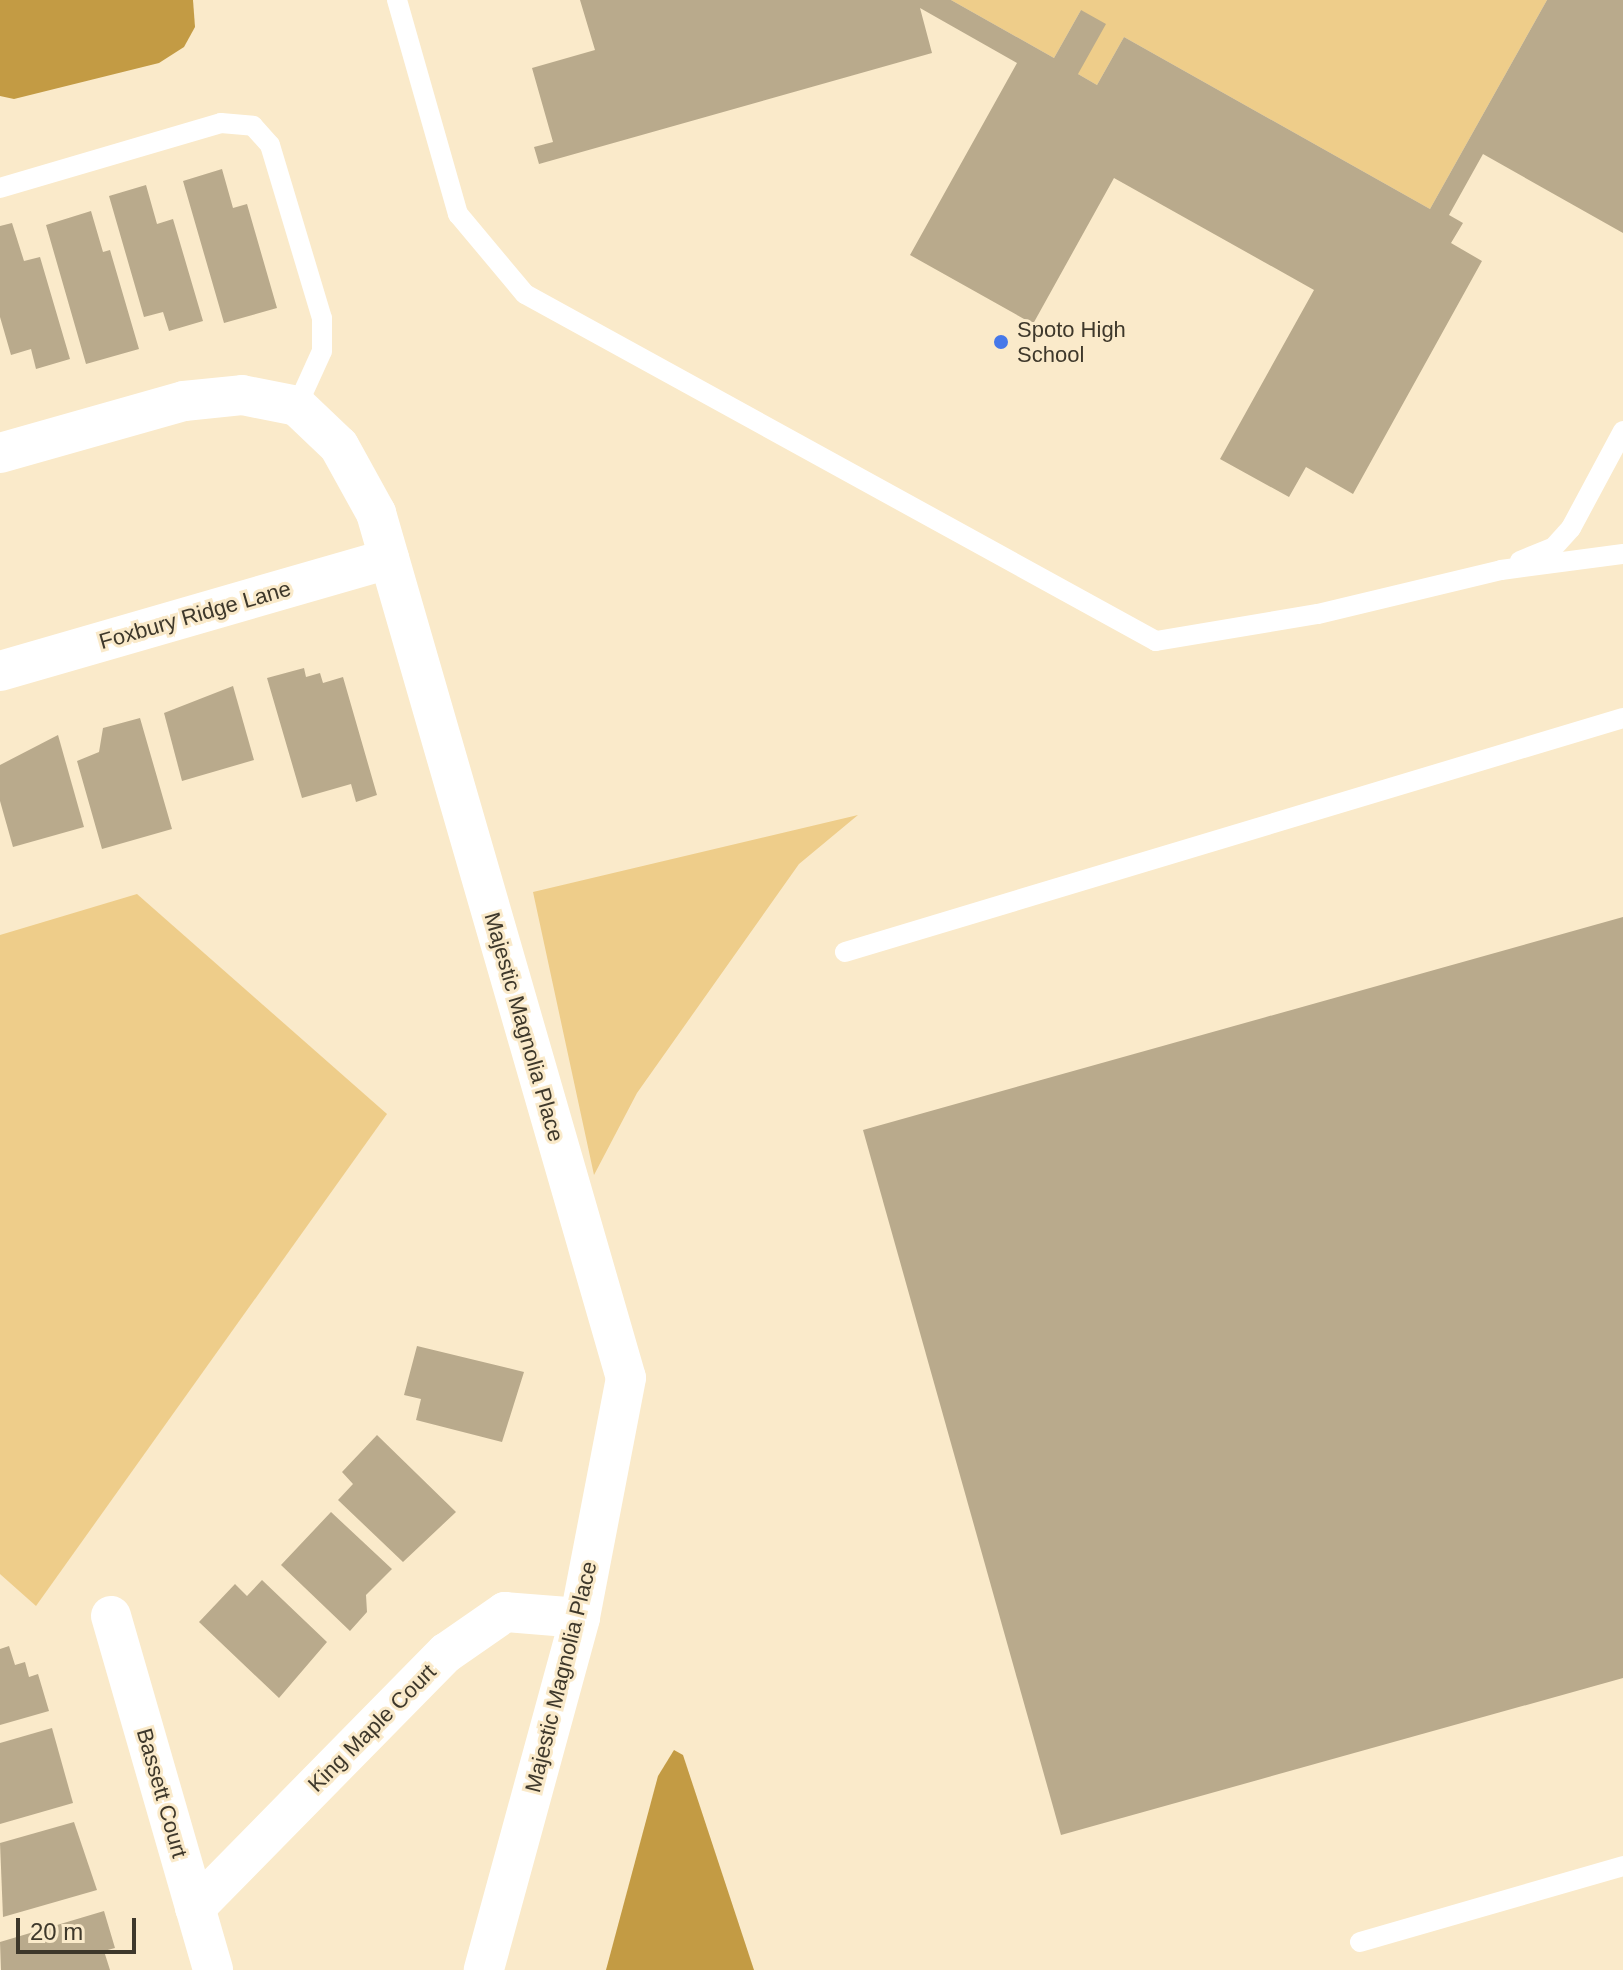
<!DOCTYPE html>
<style>
body{margin:0}
#map{position:relative;width:1623px;height:1970px;overflow:hidden;background:#faeaca;font-family:Arial,sans-serif}
div>[style]{position:absolute}
[style*='--x']{left:calc(var(--x)*1px);top:calc(var(--y)*1px);width:calc(var(--w)*1px);rotate:calc(var(--a)*1deg)}
.green>*{inset:0;background:#eecd8a}
.water>*{inset:0;background:#c39b44}
.building>*{inset:0;background:#b9aa8c}
.lane>*{height:20px;margin:-10px;padding:0 10px;transform-origin:10px;border-radius:10px;background:#fff}
.street>*{height:40px;margin:-20px;padding:0 20px;transform-origin:20px;border-radius:20px;background:#fff}
.dots>*{width:22px;height:22px;translate:-50% -50%;box-sizing:border-box;border:4px solid #faeaca;border-radius:50%}
span{translate:-50% -50%;white-space:nowrap;text-align:center;line-height:1.15;-webkit-text-stroke:6px #faeaca;paint-order:stroke}
.poi-label{font-size:22px;color:#3e382b}
.left{translate:0 -50%;text-align:left}
.street-label{font-size:22px;color:#3e382b}
.scale{position:absolute;left:16px;top:1918px;width:120px;height:36px;box-sizing:border-box;border:4px solid #3e382b;border-top:0;padding-left:10px;font-size:24px;line-height:28px;white-space:nowrap;color:#3e382b;-webkit-text-stroke:6px #faeaca;paint-order:stroke}
</style>
<div id="map">
<div class="green">
<i style="clip-path:polygon(951px 0,1547px 0,1430px 209px,1124px 37px,1097px 85px,1078px 74px,1081px 10px,1054px 58px)"></i>
<i style="clip-path:polygon(858px 815px,799px 864px,637px 1093px,594px 1175px,533px 892px)"></i>
<i style="clip-path:polygon(137px 894px,387px 1114px,36px 1606px,0 1574px,0 935px)"></i>
</div>
<div class="water">
<i style="clip-path:polygon(0 0,193px 0,195px 27px,184px 47px,159px 63px,14px 99px,0 96px)"></i>
<i style="clip-path:polygon(674px 1750px,683px 1755px,754px 1970px,606px 1970px,658px 1776px)"></i>
</div>
<div class="building">
<i style="clip-path:polygon(580px 0,951px 0,1054px 58px,1081px 10px,1106px 24px,1078px 74px,1097px 85px,1124px 37px,1430px 209px,1547px 0,1623px 0,1623px 233px,1483px 154px,1449px 215px,1463px 223px,1451px 243px,1482px 261px,1353px 494px,1306px 467px,1289px 497px,1220px 459px,1314px 290px,1114px 178px,1033px 324px,910px 255px,1017px 63px,920px 8px,932px 53px,539px 164px,534px 147px,553px 142px,532px 68px,595px 50px)"></i>
<i style="clip-path:polygon(222px 169px,233px 208px,247px 204px,277px 308px,224px 323px,183px 181px)"></i>
<i style="clip-path:polygon(146px 185px,157px 224px,173px 219px,203px 321px,169px 331px,163px 312px,144px 317px,109px 196px)"></i>
<i style="clip-path:polygon(91px 211px,103px 252px,110px 250px,139px 349px,86px 364px,46px 225px)"></i>
<i style="clip-path:polygon(12px 223px,24px 261px,40px 257px,70px 359px,36px 369px,31px 349px,11px 355px,0 317px,0 226px)"></i>
<i style="clip-path:polygon(304px 668px,306px 677px,320px 673px,323px 683px,343px 677px,377px 795px,356px 802px,351px 784px,302px 798px,267px 678px)"></i>
<i style="clip-path:polygon(233px 686px,254px 760px,182px 781px,164px 713px)"></i>
<i style="clip-path:polygon(140px 718px,172px 829px,102px 849px,77px 761px,99px 752px,103px 728px)"></i>
<i style="clip-path:polygon(58px 735px,84px 827px,13px 847px,0 801px,0 765px)"></i>
<i style="clip-path:polygon(1623px 917px,1623px 1678px,1061px 1835px,863px 1130px)"></i>
<i style="clip-path:polygon(417px 1346px,524px 1372px,502px 1442px,416px 1420px,421px 1399px,404px 1395px)"></i>
<i style="clip-path:polygon(377px 1435px,456px 1512px,403px 1562px,338px 1500px,353px 1484px,342px 1472px)"></i>
<i style="clip-path:polygon(331px 1512px,392px 1569px,366px 1595px,367px 1612px,350px 1631px,281px 1565px)"></i>
<i style="clip-path:polygon(262px 1580px,327px 1642px,279px 1698px,199px 1622px,235px 1584px,247px 1596px)"></i>
<i style="clip-path:polygon(9px 1646px,15px 1665px,25px 1662px,29px 1677px,38px 1674px,49px 1711px,0 1725px,0 1649px)"></i>
<i style="clip-path:polygon(52px 1728px,73px 1803px,0 1824px,0 1743px)"></i>
<i style="clip-path:polygon(74px 1822px,97px 1890px,3px 1917px,0 1843px)"></i>
<i style="clip-path:polygon(104px 1911px,115px 1948px,104px 1951px,110px 1970px,1px 1970px,0 1942px)"></i>
</div>
<div class="lane">
<i style="--x:397;--y:0;--w:223;--a:74.1"></i>
<i style="--x:458;--y:214;--w:104;--a:50.1"></i>
<i style="--x:525;--y:294;--w:720;--a:28.81"></i>
<i style="--x:1156;--y:641;--w:164;--a:-9.5"></i>
<i style="--x:1318;--y:614;--w:188;--a:-13.5"></i>
<i style="--x:1501;--y:570;--w:123;--a:-7.5"></i>
<i style="--x:0;--y:188;--w:230;--a:-16.4"></i>
<i style="--x:221;--y:123;--w:32;--a:5"></i>
<i style="--x:253;--y:126;--w:25;--a:48"></i>
<i style="--x:270;--y:145;--w:181;--a:73.3"></i>
<i style="--x:322;--y:318;--w:33;--a:90"></i>
<i style="--x:322;--y:351;--w:60;--a:114.4"></i>
<i style="--x:1520;--y:561;--w:35;--a:-22"></i>
<i style="--x:1553;--y:548;--w:27;--a:-48"></i>
<i style="--x:1571;--y:528;--w:110;--a:-61.8"></i>
<i style="--x:845;--y:952;--w:812;--a:-16.74"></i>
<i style="--x:1360;--y:1942;--w:274;--a:-16.1"></i>
</div>
<div class="street">
<i style="--x:0;--y:453;--w:191;--a:-15.8"></i>
<i style="--x:184;--y:401;--w:58;--a:-5.9"></i>
<i style="--x:242;--y:395;--w:56;--a:11.3"></i>
<i style="--x:297;--y:406;--w:58;--a:43.6"></i>
<i style="--x:339;--y:446;--w:77;--a:61.1"></i>
<i style="--x:376;--y:513;--w:900;--a:73.88"></i>
<i style="--x:626;--y:1378;--w:244;--a:100.9"></i>
<i style="--x:580;--y:1618;--w:365;--a:105.3"></i>
<i style="--x:0;--y:671;--w:405;--a:-16.1"></i>
<i style="--x:111;--y:1616;--w:368;--a:73.9"></i>
<i style="--x:195;--y:1908;--w:358;--a:-45.5"></i>
<i style="--x:446;--y:1653;--w:72;--a:-34.8"></i>
<i style="--x:505;--y:1612;--w:75;--a:4.6"></i>
</div>
<div class="dots">
<i style="left:1001px;top:342px;background:#4678e9"></i>
</div>
<div class="poi-label">
<span class="left" style="left:1017px;top:342px">Spoto High<br>School</span>
</div>
<div class="street-label">
<span style="left:195px;top:615px;rotate:-16deg">Foxbury Ridge Lane</span>
<span style="left:524px;top:1027px;rotate:74deg">Majestic Magnolia Place</span>
<span style="left:561px;top:1677px;rotate:-76deg">Majestic Magnolia Place</span>
<span style="left:372px;top:1728px;rotate:-45deg">King Maple Court</span>
<span style="left:162px;top:1793px;rotate:74deg">Bassett Court</span>
</div>
<div class="scale">20 m</div>
</div>
